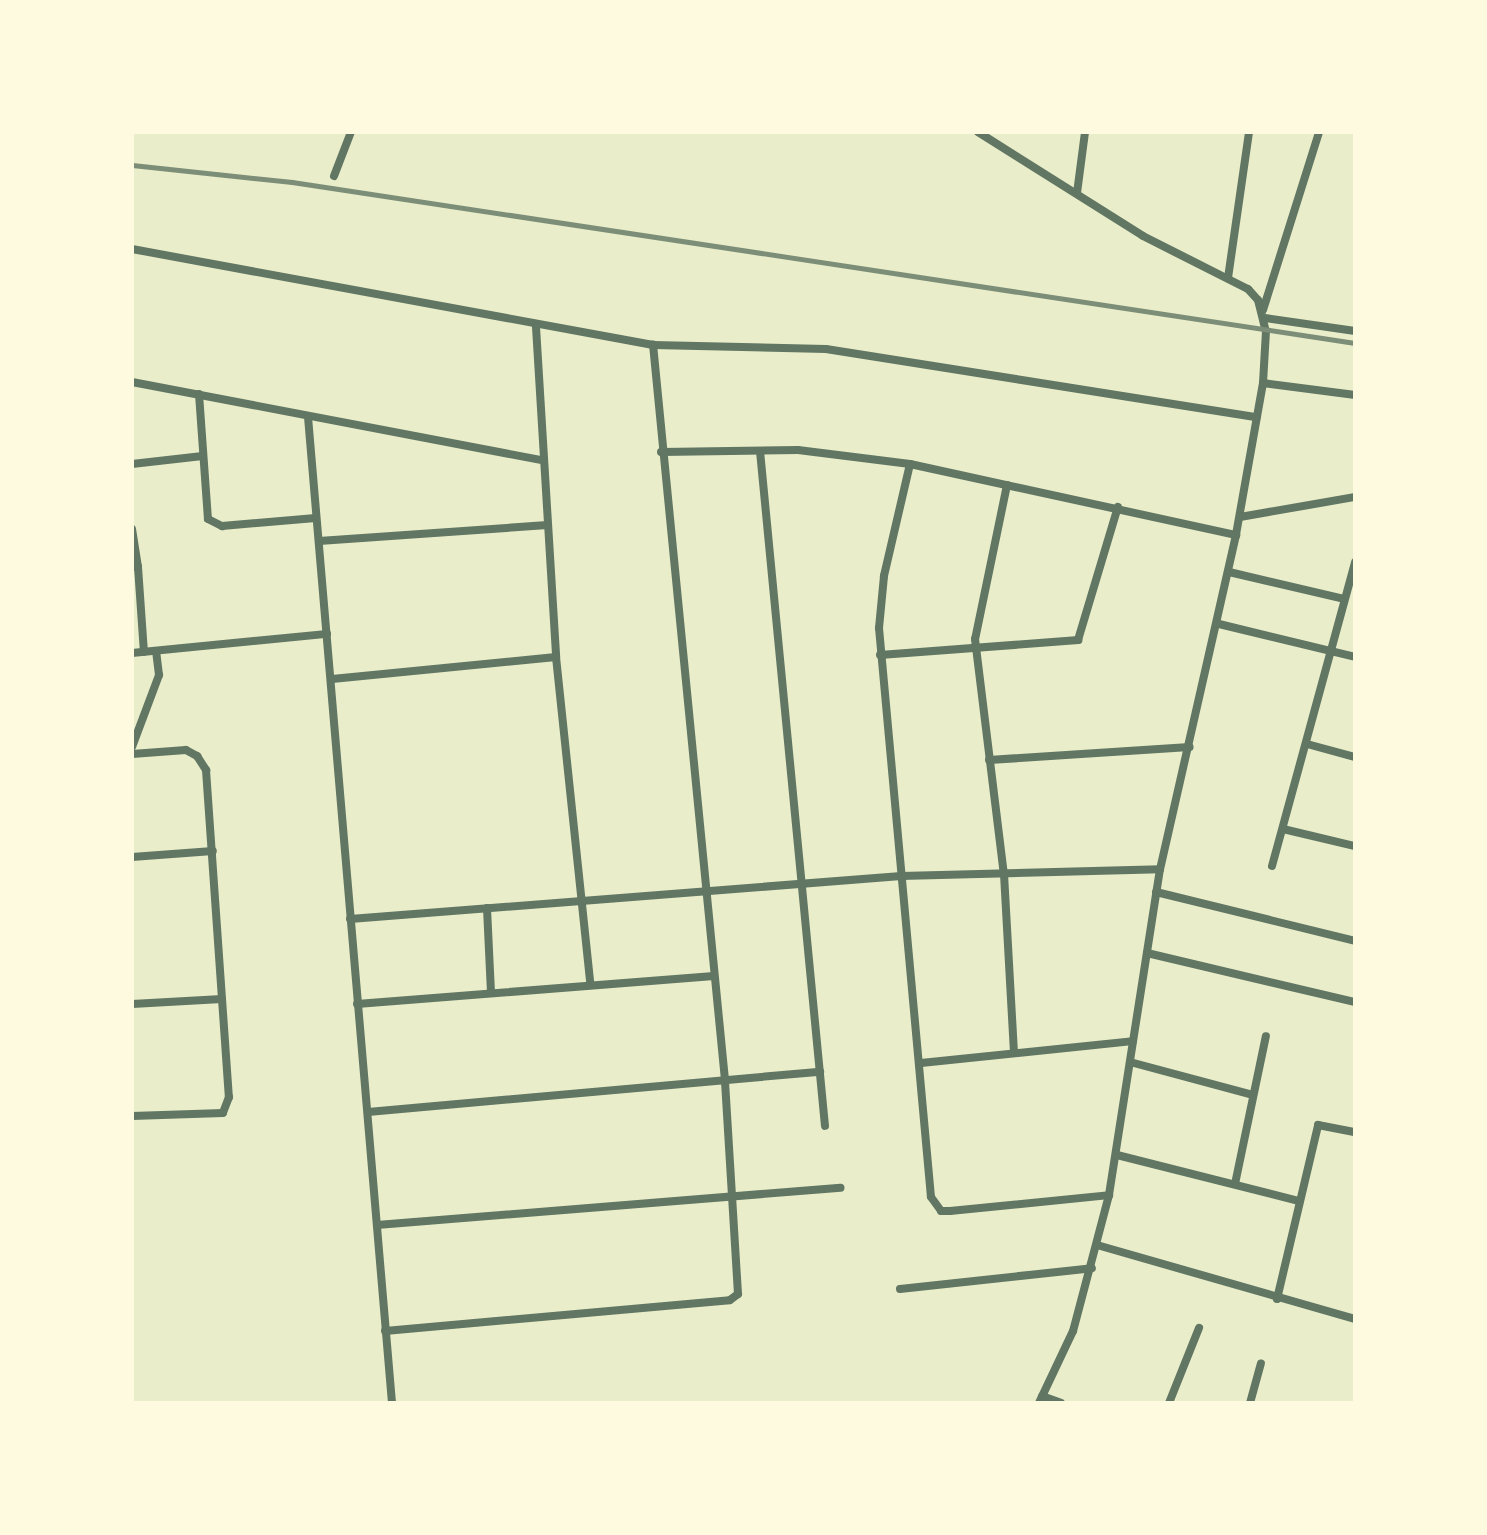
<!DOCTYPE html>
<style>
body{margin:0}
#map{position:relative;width:1487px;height:1535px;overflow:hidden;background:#e9edc9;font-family:Literata,serif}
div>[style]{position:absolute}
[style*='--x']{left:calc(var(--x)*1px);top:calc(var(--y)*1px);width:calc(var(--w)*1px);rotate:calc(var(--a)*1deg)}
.minor>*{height:8px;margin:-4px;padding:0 4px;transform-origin:4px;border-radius:4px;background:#617663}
.rail>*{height:5px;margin:-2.5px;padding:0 2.5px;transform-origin:2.5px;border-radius:2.5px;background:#7c8e77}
span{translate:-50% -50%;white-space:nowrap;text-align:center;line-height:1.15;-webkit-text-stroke:8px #fefae0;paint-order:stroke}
.frame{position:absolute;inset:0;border:134px solid #fefae0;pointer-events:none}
</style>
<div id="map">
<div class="minor">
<i style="--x:978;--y:132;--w:195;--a:32.2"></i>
<i style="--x:1143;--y:236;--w:118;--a:26.8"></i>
<i style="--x:1248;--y:289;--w:15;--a:48"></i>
<i style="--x:1258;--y:300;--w:32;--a:76"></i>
<i style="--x:1266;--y:331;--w:52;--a:93.3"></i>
<i style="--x:1263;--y:383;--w:154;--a:100.1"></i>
<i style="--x:1236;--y:535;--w:343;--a:102.8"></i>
<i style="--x:1160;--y:869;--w:330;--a:98.9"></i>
<i style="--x:1109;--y:1195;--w:141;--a:104.8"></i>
<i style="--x:1073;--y:1331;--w:80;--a:115.3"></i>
<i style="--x:334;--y:176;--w:47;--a:-68.9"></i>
<i style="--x:1077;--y:193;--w:62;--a:-82.5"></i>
<i style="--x:132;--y:249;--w:530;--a:10.44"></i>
<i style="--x:653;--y:345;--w:173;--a:1.3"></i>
<i style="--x:826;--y:349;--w:436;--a:9"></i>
<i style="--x:1228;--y:278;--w:148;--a:-81.8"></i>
<i style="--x:1263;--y:310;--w:187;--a:-72.5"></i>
<i style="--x:1265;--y:318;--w:91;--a:8.2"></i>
<i style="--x:536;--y:327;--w:331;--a:86.5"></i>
<i style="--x:556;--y:657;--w:328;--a:84"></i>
<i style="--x:132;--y:382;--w:417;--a:10.8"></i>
<i style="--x:1263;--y:383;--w:93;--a:7.4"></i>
<i style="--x:199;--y:394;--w:125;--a:85.9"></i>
<i style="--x:208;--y:519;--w:16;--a:27"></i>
<i style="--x:222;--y:526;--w:94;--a:-4.9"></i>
<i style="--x:308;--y:417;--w:990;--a:85.13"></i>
<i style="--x:760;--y:451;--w:678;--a:84.5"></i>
<i style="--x:661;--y:452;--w:137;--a:-0.8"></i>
<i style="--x:798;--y:450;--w:113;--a:7.1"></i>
<i style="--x:910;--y:464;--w:334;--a:12.3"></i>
<i style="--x:132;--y:464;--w:71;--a:-6.4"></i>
<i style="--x:910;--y:464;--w:115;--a:103.1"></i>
<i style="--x:884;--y:576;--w:52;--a:95.5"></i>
<i style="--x:879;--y:628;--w:571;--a:84.78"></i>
<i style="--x:931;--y:1197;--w:17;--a:54"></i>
<i style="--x:941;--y:1211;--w:9;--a:0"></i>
<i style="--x:950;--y:1211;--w:160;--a:-5.7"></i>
<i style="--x:1007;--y:485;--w:157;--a:101.7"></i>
<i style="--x:975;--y:639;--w:237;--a:83"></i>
<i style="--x:1004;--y:874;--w:177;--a:86.8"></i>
<i style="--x:1240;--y:517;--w:117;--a:-9.9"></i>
<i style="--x:132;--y:529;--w:38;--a:81"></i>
<i style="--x:319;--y:541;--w:229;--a:-4"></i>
<i style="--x:132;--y:567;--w:6;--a:0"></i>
<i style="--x:138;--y:567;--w:85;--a:86"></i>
<i style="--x:1229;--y:572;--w:118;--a:13.2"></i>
<i style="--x:1219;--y:624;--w:140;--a:13.6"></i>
<i style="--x:132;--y:653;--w:196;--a:-5.6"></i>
<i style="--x:880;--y:655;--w:199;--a:-4.3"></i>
<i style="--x:1078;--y:640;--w:139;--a:-73.3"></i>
<i style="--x:332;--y:679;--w:225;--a:-5.6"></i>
<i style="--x:1307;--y:744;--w:50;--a:15.2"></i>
<i style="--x:132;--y:747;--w:77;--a:-69.4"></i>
<i style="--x:159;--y:675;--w:24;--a:-97"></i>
<i style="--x:132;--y:754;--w:54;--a:-4.2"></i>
<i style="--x:186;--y:750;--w:13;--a:29"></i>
<i style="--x:197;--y:756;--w:17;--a:57"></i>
<i style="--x:206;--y:770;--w:328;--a:86"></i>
<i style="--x:229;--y:1097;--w:17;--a:111"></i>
<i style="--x:223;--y:1113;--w:91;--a:178.1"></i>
<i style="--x:989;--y:760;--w:201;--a:-3.7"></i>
<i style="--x:1283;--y:829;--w:74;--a:13.3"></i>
<i style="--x:132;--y:857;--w:81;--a:-4.2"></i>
<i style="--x:1272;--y:866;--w:315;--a:-74.7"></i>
<i style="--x:1156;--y:892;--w:205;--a:13.8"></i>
<i style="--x:487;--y:908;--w:84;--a:87.3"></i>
<i style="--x:350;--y:919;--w:553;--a:-4.46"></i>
<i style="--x:901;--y:876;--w:259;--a:-1.5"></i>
<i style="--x:1147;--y:953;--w:214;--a:13.3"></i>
<i style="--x:132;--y:1004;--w:90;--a:-3.2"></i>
<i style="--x:357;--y:1004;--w:358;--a:-4.5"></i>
<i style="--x:1130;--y:1062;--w:127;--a:15"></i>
<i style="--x:921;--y:1063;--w:213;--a:-5.9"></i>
<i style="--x:368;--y:1112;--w:454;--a:-5.1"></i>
<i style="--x:1117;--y:1155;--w:188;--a:14.2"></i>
<i style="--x:1235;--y:1184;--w:151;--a:-78.2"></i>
<i style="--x:377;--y:1225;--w:465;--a:-4.6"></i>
<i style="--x:1097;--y:1245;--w:268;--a:16"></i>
<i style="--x:900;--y:1289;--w:193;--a:-6.2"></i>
<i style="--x:1277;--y:1299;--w:179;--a:-76.7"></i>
<i style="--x:1318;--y:1125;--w:38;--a:11"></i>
<i style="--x:385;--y:1331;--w:346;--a:-5.1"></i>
<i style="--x:730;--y:1300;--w:10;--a:-37"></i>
<i style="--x:738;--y:1294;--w:214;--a:-93.5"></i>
<i style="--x:725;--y:1080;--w:739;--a:-95.59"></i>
<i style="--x:1042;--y:1396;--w:20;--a:20"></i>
<i style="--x:1169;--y:1403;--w:81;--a:-68.2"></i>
<i style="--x:1250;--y:1403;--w:41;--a:-74.6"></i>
</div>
<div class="rail">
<i style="--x:132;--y:165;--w:161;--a:6.1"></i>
<i style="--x:292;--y:182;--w:1075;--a:8.61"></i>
</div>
<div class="frame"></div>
</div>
